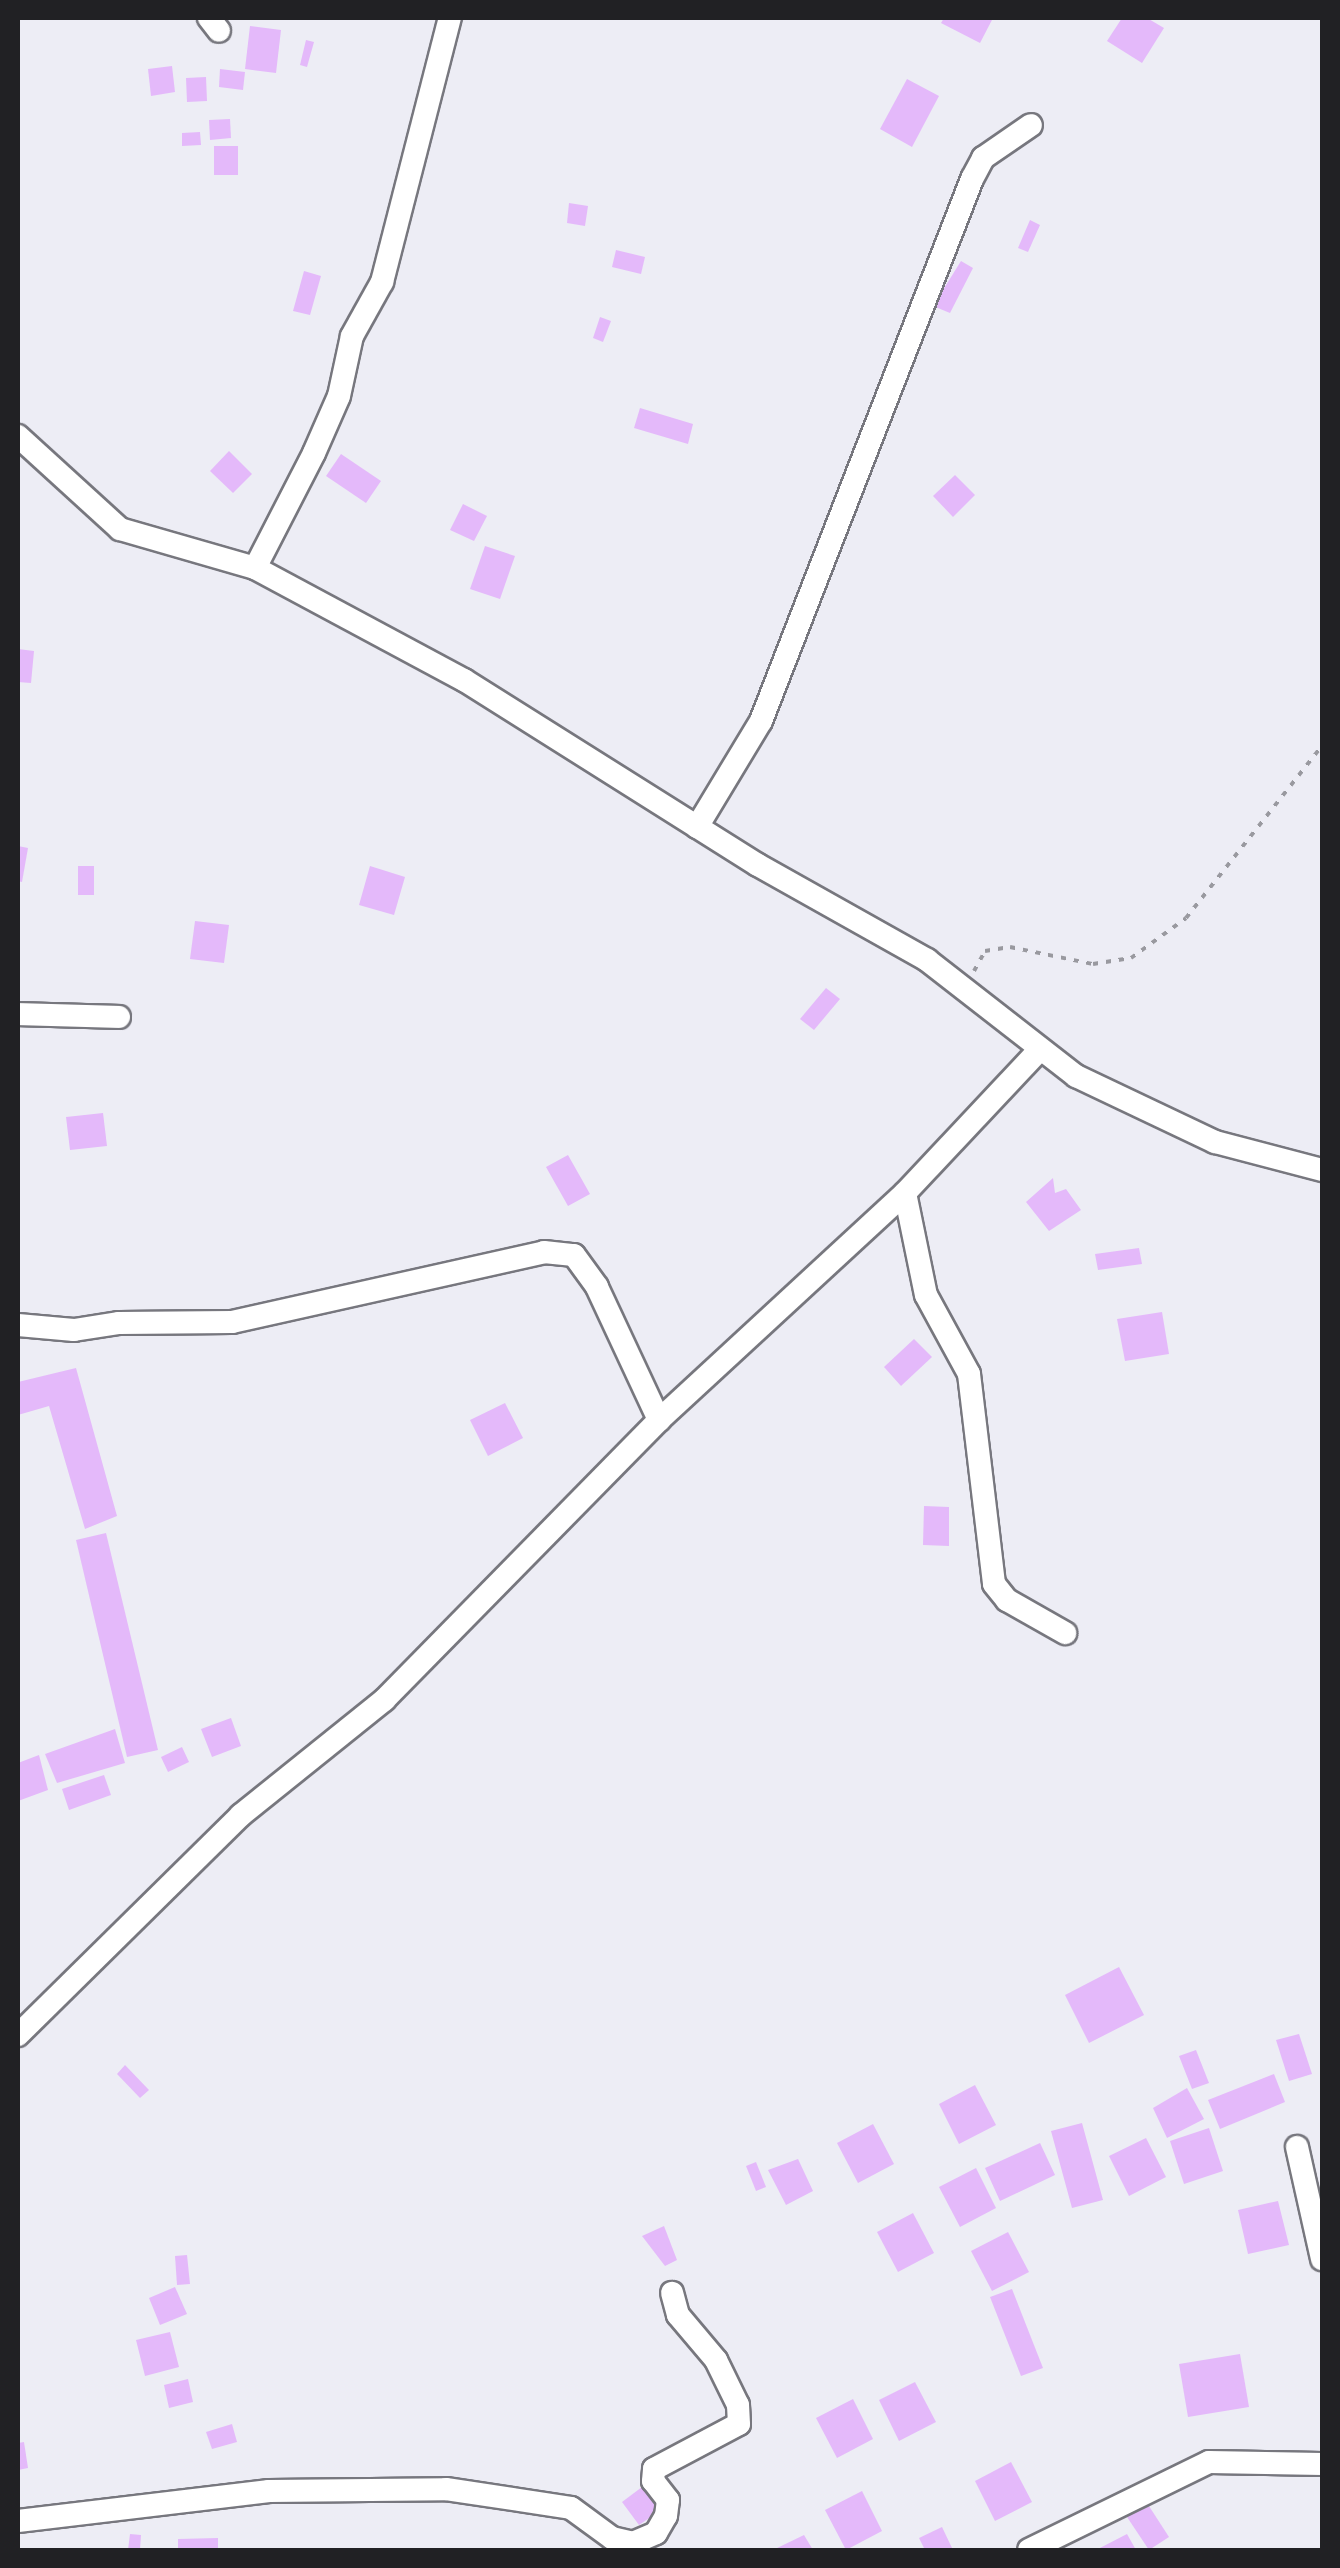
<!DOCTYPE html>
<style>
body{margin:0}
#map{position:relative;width:1340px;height:2568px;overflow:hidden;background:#ededf5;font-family:Montserrat,sans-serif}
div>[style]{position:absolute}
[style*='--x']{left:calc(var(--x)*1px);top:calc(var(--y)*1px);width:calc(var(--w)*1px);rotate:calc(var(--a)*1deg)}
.building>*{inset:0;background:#e4b9fa}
.path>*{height:4px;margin-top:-2px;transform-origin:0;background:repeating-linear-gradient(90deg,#99999f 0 5px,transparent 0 13px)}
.roads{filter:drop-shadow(2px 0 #77777e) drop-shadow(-2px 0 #77777e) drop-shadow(0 2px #77777e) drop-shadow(0 -2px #77777e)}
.minor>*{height:22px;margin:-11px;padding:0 11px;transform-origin:11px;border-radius:11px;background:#fff}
span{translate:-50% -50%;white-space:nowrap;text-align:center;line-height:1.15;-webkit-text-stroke:10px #fbfbfe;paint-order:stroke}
.frame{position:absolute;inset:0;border:20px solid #212124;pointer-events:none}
</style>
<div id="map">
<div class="building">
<i style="clip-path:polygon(944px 18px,993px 18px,980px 43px,941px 23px)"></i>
<i style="clip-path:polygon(1122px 18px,1147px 18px,1164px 28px,1142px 63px,1107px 41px)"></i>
<i style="clip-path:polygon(250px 26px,281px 30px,276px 73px,245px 69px)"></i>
<i style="clip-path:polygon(306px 40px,314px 42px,307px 67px,300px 65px)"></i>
<i style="clip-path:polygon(172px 66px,175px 92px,151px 96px,148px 69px)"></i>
<i style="clip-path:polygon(220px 69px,245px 72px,243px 90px,219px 87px)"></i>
<i style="clip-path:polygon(206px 77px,207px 101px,187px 102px,186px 78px)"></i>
<i style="clip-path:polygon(907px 79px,939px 96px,912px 147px,880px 129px)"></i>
<i style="clip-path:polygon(230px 119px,231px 138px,210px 140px,209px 120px)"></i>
<i style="clip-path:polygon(200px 132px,201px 145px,182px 146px,182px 133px)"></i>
<i style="clip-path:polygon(214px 146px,238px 146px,238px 175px,214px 175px)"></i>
<i style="clip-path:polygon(569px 203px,588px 206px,585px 226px,567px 223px)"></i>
<i style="clip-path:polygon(1030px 220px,1040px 225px,1028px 252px,1018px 248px)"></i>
<i style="clip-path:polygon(616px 250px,645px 257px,641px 274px,612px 267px)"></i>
<i style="clip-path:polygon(961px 261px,973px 268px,950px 313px,933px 306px)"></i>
<i style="clip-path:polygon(304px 271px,321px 276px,310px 315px,293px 311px)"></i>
<i style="clip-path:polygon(600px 317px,611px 321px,603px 342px,593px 338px)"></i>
<i style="clip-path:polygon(640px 408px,693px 424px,688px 444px,634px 428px)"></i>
<i style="clip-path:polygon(229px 451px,252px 474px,233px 493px,210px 471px)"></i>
<i style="clip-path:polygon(341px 454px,381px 481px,366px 503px,326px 476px)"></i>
<i style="clip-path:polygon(955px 475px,975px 495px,953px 517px,933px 496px)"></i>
<i style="clip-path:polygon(463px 504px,487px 516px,474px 541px,450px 530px)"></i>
<i style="clip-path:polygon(485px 546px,515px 556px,500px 599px,470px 589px)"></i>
<i style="clip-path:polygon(18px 649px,34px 651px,31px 683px,18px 682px)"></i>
<i style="clip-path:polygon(18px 846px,28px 848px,22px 882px,18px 881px)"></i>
<i style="clip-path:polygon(78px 866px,94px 866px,94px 895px,78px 895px)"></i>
<i style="clip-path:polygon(370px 866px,405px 877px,394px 915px,359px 905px)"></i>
<i style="clip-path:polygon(195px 921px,229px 925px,224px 963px,190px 959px)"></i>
<i style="clip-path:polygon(826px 988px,840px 999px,814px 1030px,800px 1019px)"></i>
<i style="clip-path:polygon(103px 1113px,107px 1146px,70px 1150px,66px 1117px)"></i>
<i style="clip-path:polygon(568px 1155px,590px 1194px,568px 1206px,546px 1167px)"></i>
<i style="clip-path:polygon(1053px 1178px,1055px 1193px,1066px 1189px,1081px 1210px,1049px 1231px,1026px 1202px)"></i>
<i style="clip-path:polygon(1139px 1248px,1142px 1264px,1098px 1270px,1095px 1254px)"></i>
<i style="clip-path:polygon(1162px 1312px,1169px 1354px,1125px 1361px,1117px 1319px)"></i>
<i style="clip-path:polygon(914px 1339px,932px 1357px,901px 1386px,884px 1367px)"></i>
<i style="clip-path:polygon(76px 1368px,117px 1516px,85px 1529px,49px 1406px,18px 1415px,18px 1382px)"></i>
<i style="clip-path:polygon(505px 1403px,523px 1438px,488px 1456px,470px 1420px)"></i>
<i style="clip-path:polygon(924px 1506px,949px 1507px,949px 1546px,923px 1545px)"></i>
<i style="clip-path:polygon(106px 1533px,158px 1750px,127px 1757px,76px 1540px)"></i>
<i style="clip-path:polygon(231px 1718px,241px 1746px,212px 1757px,201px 1729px)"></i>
<i style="clip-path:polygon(115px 1729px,125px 1763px,57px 1783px,45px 1754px)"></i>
<i style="clip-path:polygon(182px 1747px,189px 1762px,168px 1772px,161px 1757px)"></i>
<i style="clip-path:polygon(39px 1755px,48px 1790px,18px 1801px,18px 1763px)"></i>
<i style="clip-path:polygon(104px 1775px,111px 1795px,69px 1810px,62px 1789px)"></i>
<i style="clip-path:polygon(1119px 1967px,1144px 2015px,1089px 2043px,1065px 1995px)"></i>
<i style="clip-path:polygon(1299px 2034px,1312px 2074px,1289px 2081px,1276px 2040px)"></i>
<i style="clip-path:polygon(1196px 2050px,1209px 2083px,1192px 2089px,1179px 2056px)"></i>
<i style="clip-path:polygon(125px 2065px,149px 2090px,140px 2098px,117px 2074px)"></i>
<i style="clip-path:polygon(1274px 2074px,1285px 2102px,1220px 2129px,1208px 2100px)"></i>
<i style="clip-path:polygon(975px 2085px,996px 2125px,959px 2144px,939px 2104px)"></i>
<i style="clip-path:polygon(1187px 2088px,1204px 2119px,1167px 2138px,1153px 2108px)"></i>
<i style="clip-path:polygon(1082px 2123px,1103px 2200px,1072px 2208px,1051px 2131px)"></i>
<i style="clip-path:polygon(873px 2124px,894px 2164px,858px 2183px,837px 2143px)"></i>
<i style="clip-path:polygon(1209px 2128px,1223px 2171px,1184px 2184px,1170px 2141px)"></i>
<i style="clip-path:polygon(1146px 2138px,1166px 2177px,1129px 2196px,1109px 2156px)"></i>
<i style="clip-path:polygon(1040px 2143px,1055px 2175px,1000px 2201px,985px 2168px)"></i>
<i style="clip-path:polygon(798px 2159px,813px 2191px,786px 2205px,768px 2170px)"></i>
<i style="clip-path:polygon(756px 2162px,766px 2187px,756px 2191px,746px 2166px)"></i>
<i style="clip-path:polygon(976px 2168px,996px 2208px,960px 2227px,939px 2187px)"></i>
<i style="clip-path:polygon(1278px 2201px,1289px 2245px,1248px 2254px,1238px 2210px)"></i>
<i style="clip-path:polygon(913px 2213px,934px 2253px,898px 2272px,877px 2232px)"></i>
<i style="clip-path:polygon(664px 2226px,677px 2260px,665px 2266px,642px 2236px)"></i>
<i style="clip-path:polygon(1008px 2232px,1029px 2272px,992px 2291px,971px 2251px)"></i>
<i style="clip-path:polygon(187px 2255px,190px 2284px,177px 2285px,175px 2256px)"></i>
<i style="clip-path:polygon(175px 2287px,187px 2314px,160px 2325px,149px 2298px)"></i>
<i style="clip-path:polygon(1012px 2289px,1043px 2368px,1021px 2376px,990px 2297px)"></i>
<i style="clip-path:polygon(170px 2332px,179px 2367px,145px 2376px,136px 2340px)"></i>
<i style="clip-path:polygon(1240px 2354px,1249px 2407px,1188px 2417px,1179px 2364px)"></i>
<i style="clip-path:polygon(188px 2379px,193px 2402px,169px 2408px,164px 2385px)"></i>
<i style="clip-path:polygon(915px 2382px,936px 2422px,899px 2441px,879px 2400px)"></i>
<i style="clip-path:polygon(853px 2399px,873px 2439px,837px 2458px,816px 2418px)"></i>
<i style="clip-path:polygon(232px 2424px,237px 2442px,212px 2449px,206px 2432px)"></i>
<i style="clip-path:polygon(24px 2442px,28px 2468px,18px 2470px,18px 2443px)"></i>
<i style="clip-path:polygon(1011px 2462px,1032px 2502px,995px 2521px,975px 2481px)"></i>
<i style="clip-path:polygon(646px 2484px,661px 2510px,639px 2525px,622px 2502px)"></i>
<i style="clip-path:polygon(862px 2491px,882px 2531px,846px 2550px,825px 2510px)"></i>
<i style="clip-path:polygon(1147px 2503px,1169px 2537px,1149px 2550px,1127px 2517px)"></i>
<i style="clip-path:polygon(942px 2527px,953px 2550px,925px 2550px,919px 2538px)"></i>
<i style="clip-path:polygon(130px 2534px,141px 2535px,140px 2550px,128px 2550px)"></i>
<i style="clip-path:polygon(1127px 2534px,1136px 2550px,1096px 2550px)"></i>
<i style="clip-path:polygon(804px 2535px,813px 2550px,773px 2550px)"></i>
<i style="clip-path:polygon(218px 2538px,218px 2550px,178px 2550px,178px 2539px)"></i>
</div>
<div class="path">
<i style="--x:974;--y:971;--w:23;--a:-61"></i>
<i style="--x:985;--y:951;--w:25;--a:-9"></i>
<i style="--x:1010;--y:947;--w:85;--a:11.6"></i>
<i style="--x:1093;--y:964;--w:38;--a:-9"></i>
<i style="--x:1131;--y:958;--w:68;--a:-36"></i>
<i style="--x:1186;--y:918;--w:219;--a:-51.7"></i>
</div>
<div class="roads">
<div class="minor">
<i style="--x:209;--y:18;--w:16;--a:52"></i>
<i style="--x:18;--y:436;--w:138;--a:42.4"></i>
<i style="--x:120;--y:529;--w:141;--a:16.1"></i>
<i style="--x:255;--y:568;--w:237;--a:28.2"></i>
<i style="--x:464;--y:680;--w:347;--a:32.2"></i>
<i style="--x:758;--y:865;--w:194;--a:29.3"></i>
<i style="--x:927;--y:960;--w:189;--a:37.9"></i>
<i style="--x:1076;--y:1076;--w:154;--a:25.4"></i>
<i style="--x:1215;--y:1142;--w:111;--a:14.7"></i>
<i style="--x:255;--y:568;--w:129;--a:-62.8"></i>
<i style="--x:314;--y:453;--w:62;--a:-66.3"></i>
<i style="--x:339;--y:396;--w:61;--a:-77.8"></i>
<i style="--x:352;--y:336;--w:62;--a:-60.9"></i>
<i style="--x:382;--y:282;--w:273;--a:-75.6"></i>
<i style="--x:697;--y:827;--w:124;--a:-58.9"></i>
<i style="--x:761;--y:721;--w:582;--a:-68.73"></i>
<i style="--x:972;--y:179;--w:24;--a:-62"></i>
<i style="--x:983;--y:158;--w:58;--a:-34.5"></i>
<i style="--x:18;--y:1014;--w:101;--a:1.7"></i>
<i style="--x:905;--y:1193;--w:104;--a:78.4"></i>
<i style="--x:926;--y:1295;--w:90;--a:61.4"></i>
<i style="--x:969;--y:1374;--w:211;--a:83.2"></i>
<i style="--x:994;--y:1584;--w:21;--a:51"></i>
<i style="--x:1007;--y:1600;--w:67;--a:29.6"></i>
<i style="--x:18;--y:1325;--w:56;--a:5.1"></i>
<i style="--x:74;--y:1330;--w:46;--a:-8.8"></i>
<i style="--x:119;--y:1323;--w:113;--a:-0.5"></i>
<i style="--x:232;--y:1322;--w:320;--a:-12.6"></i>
<i style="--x:544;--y:1252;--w:30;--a:6"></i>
<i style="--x:574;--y:1255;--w:39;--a:54"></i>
<i style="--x:597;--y:1287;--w:147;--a:65"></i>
<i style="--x:18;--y:2035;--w:313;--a:-44.6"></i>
<i style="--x:241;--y:1815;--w:184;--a:-38.8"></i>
<i style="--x:384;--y:1700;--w:392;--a:-45.5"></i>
<i style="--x:659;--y:1420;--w:335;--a:-42.7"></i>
<i style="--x:905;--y:1193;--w:197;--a:-46.8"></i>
<i style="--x:1297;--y:2147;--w:115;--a:77.4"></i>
<i style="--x:18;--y:2521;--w:253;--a:-6.8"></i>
<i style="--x:269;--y:2491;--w:177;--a:-0.6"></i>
<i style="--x:446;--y:2489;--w:126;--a:8.6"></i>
<i style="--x:571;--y:2508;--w:51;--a:36.2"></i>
<i style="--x:612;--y:2538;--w:22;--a:13"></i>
<i style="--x:633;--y:2543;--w:25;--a:-23"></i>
<i style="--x:656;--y:2533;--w:20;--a:-60"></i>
<i style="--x:666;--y:2516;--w:16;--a:-83"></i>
<i style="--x:668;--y:2500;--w:24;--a:-128"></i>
<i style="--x:653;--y:2481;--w:12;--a:-85"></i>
<i style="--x:654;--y:2469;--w:96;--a:-27.9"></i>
<i style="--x:739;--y:2424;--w:19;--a:-93"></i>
<i style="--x:738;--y:2405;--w:50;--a:-116.1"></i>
<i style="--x:716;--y:2360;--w:59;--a:-130.2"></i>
<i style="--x:678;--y:2315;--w:23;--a:-105"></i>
<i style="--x:1029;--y:2550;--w:200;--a:-26.1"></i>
<i style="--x:1209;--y:2462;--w:113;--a:1"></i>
</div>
</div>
<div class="frame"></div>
</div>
